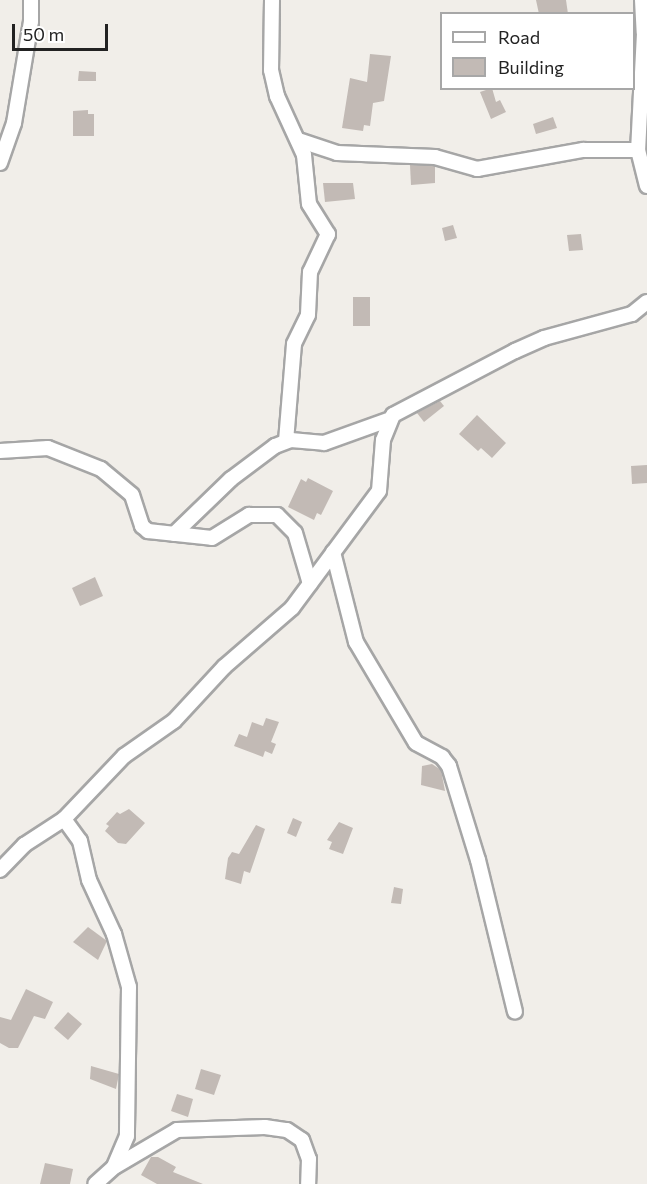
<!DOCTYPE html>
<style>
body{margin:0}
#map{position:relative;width:647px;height:1184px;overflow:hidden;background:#f1eee9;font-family:Commissioner,sans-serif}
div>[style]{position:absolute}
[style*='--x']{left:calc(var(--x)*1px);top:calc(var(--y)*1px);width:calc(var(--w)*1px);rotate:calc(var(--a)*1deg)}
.building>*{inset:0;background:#c2bab5}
.roads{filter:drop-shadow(2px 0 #a6a6a6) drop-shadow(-2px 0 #a6a6a6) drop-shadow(0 2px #a6a6a6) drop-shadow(0 -2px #a6a6a6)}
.minor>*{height:14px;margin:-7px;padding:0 7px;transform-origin:7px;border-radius:7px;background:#fff}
span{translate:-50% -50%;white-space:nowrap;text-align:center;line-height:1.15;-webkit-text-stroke:6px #fff;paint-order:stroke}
.legend{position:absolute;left:440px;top:12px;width:195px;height:78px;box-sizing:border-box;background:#fff;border:2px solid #a7a7a7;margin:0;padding:8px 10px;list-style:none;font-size:18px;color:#222}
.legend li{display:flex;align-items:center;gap:12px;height:30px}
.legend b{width:30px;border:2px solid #a7a7a7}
.scale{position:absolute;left:12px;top:24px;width:96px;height:27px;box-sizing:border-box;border:3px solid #222;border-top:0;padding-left:8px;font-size:18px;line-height:21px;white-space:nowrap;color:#222;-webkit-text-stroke:4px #fff;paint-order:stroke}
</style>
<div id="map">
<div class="building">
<i style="clip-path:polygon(536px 0,566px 0,568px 14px,539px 14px)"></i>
<i style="clip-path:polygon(370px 54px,391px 56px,384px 101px,373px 103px,370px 126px,364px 125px,363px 131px,342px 128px,350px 78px,367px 82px)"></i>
<i style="clip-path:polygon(79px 71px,96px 72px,96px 81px,78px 81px)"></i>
<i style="clip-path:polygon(492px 88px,496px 102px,500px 100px,506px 112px,491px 119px,480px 92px)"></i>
<i style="clip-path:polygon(88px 110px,88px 114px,94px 114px,94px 136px,73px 136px,73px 111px)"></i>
<i style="clip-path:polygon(553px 117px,557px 128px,536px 134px,533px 124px)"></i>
<i style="clip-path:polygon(410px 165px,435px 166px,435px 183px,411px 185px)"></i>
<i style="clip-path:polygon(323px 183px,353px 183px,355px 199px,325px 202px)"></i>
<i style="clip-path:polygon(453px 225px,457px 238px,445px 241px,442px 228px)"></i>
<i style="clip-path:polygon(581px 234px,583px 250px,569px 251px,567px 235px)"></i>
<i style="clip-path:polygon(353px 297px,370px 297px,370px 326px,353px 326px)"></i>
<i style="clip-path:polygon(440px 401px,444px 406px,424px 422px,417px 413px)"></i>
<i style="clip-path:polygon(477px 415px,506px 443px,492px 458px,481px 448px,478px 451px,459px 434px)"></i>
<i style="clip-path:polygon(647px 465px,647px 483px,632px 484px,631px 466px)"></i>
<i style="clip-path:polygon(308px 478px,333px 491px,321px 515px,317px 513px,314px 520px,288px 507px,301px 479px,306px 482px)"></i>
<i style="clip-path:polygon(95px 577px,103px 596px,80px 606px,72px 588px)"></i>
<i style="clip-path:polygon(266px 718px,279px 722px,271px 742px,276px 744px,272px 754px,265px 751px,263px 757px,234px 746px,239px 734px,247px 737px,252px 722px,263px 726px)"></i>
<i style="clip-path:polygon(432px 764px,441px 770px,445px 791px,421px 785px,422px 766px)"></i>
<i style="clip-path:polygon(129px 809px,145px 823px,126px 844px,118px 843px,105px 831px,109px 826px,106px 824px,117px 812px,120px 814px)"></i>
<i style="clip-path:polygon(293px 818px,302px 822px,296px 837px,287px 833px)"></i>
<i style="clip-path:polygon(339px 822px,353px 828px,343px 854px,329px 849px,332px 842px,327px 840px)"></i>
<i style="clip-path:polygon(256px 825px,265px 829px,250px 873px,244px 871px,241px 884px,225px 879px,228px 858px,232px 852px,239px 854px)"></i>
<i style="clip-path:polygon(394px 887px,403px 889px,401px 904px,391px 903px)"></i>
<i style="clip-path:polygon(88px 927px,107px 941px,98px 960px,73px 942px)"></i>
<i style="clip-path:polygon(26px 989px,53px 1002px,45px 1019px,34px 1016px,18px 1048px,9px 1048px,0 1043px,0 1017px,11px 1020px)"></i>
<i style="clip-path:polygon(68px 1012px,82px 1024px,68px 1040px,54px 1028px)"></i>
<i style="clip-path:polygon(91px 1066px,119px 1074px,116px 1089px,90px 1079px)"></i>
<i style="clip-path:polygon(201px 1069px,221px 1075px,214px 1095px,195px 1089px)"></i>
<i style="clip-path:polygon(177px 1094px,193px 1099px,188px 1117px,171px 1111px)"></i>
<i style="clip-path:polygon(151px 1157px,158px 1157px,176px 1167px,173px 1172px,203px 1184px,157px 1184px,141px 1175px)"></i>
<i style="clip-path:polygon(45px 1163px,73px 1169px,70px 1184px,40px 1184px)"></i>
</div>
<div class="roads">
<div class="minor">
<i style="--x:272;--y:0;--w:70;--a:90.8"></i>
<i style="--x:271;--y:70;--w:27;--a:77"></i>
<i style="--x:277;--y:96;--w:65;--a:65.4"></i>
<i style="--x:304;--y:155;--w:49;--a:84.2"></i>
<i style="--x:309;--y:204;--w:36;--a:58"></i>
<i style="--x:328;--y:234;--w:42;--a:115.3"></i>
<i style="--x:310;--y:272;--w:43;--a:92.7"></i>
<i style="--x:308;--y:315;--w:32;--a:116"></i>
<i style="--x:294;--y:344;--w:97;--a:94.7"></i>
<i style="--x:642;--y:0;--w:33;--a:87"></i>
<i style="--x:644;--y:33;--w:117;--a:92.9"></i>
<i style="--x:638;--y:150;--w:37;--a:76"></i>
<i style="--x:298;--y:140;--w:41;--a:18.4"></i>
<i style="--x:337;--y:153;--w:98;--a:2.3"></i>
<i style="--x:435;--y:157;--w:44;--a:15.9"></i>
<i style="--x:477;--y:169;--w:108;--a:-10.2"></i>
<i style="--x:583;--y:150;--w:55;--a:0"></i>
<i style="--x:0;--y:163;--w:42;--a:-70.7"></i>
<i style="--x:14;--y:123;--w:103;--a:-80.5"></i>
<i style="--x:31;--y:21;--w:21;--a:-90"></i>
<i style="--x:0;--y:451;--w:48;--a:-3.6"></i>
<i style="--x:48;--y:448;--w:57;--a:21.6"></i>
<i style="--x:101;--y:469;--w:40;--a:40"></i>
<i style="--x:132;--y:495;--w:33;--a:72"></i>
<i style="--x:142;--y:526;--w:8;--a:40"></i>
<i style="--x:148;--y:531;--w:64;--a:6.2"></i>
<i style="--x:212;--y:538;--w:44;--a:-31.9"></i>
<i style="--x:249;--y:515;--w:28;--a:0"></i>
<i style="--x:277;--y:515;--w:25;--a:45"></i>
<i style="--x:295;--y:533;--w:53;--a:73.6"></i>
<i style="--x:174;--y:534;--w:79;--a:-44"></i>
<i style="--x:231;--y:479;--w:55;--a:-36.9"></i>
<i style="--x:275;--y:446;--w:17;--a:-21"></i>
<i style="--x:291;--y:440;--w:33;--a:5"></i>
<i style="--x:324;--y:443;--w:68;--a:-19.8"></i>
<i style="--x:333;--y:552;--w:93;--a:75.7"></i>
<i style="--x:356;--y:642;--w:117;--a:59.3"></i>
<i style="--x:416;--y:743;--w:30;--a:28"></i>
<i style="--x:442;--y:757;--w:11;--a:52"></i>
<i style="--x:449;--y:766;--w:98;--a:72.9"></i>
<i style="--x:478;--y:860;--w:156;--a:76.3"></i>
<i style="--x:64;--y:819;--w:27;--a:54"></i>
<i style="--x:80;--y:841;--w:40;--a:77"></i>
<i style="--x:89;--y:880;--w:60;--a:65.2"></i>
<i style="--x:114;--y:934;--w:55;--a:74.2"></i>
<i style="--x:129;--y:987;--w:149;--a:90.8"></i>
<i style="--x:127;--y:1136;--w:34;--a:113"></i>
<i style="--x:114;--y:1167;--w:25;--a:138"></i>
<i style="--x:0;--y:870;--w:35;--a:-46"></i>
<i style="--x:24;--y:845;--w:48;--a:-33"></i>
<i style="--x:64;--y:819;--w:87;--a:-46.4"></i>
<i style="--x:124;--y:756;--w:61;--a:-35"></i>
<i style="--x:174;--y:721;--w:74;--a:-47.2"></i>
<i style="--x:224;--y:667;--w:90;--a:-40.9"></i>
<i style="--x:292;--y:608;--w:146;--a:-53.4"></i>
<i style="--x:379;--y:491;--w:51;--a:-85.5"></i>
<i style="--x:383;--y:440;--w:27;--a:-68"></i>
<i style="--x:393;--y:415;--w:138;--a:-27.7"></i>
<i style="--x:515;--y:351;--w:32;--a:-24"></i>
<i style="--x:544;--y:338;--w:91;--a:-15.3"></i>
<i style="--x:632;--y:314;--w:19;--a:-39"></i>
<i style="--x:116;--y:1166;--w:71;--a:-30.5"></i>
<i style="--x:177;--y:1130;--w:88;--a:-2"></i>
<i style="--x:265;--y:1127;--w:22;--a:8"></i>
<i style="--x:287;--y:1130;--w:18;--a:34"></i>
<i style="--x:302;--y:1140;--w:20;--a:70"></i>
<i style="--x:309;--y:1159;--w:25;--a:92"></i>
</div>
</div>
<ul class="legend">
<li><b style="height:8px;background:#fff"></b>Road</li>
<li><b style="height:16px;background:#c2bab5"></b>Building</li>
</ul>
<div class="scale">50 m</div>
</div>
